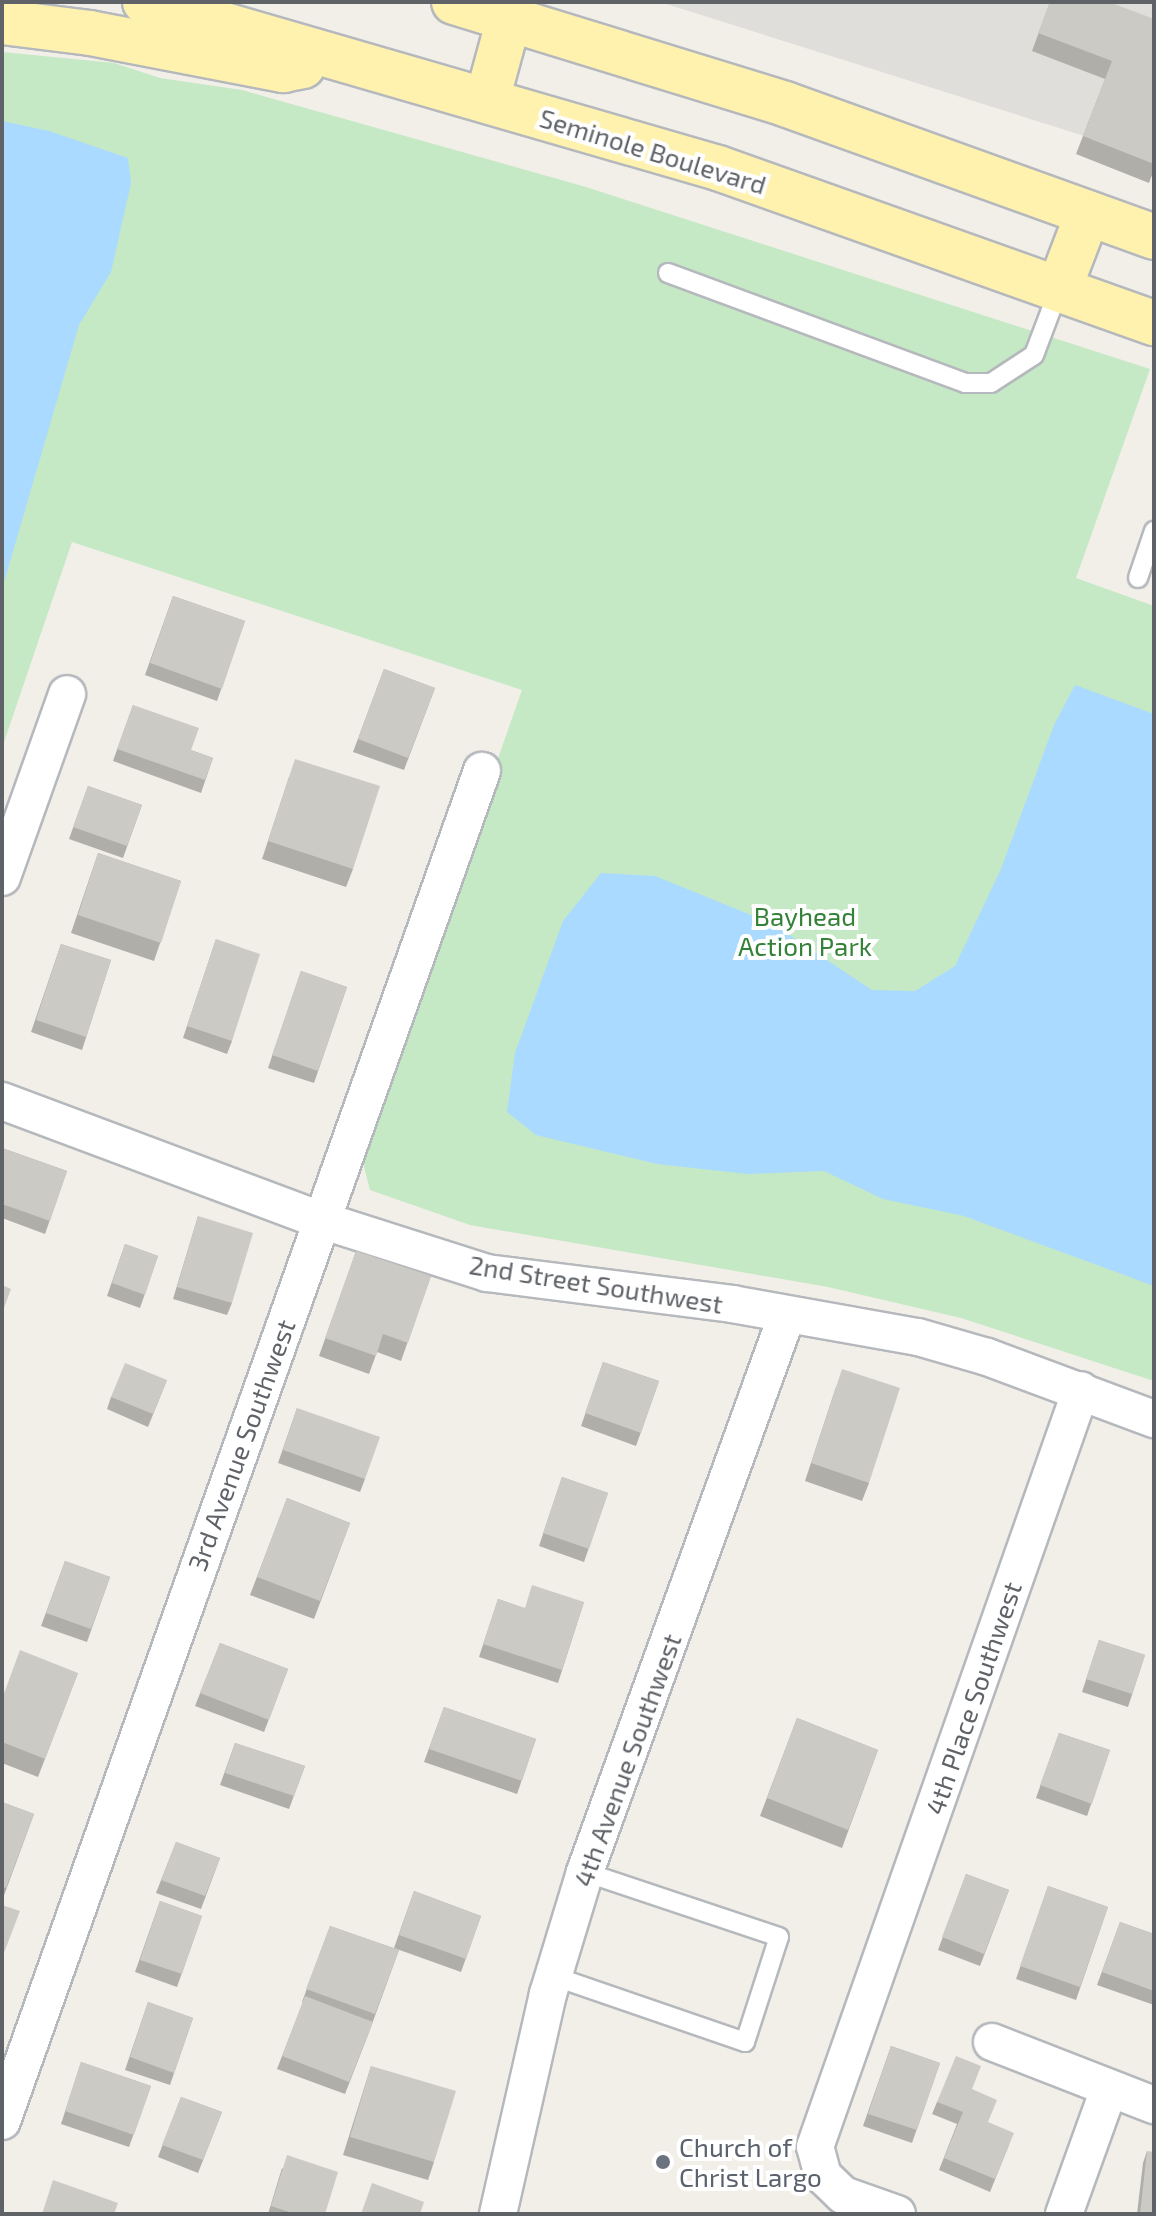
<!DOCTYPE html>
<style>
body{margin:0}
#map{position:relative;width:1156px;height:2216px;overflow:hidden;background:#f1efe8;font-family:"Exo 2",sans-serif}
div>[style]{position:absolute}
[style*='--x']{left:calc(var(--x)*1px);top:calc(var(--y)*1px);width:calc(var(--w)*1px);rotate:calc(var(--a)*1deg)}
.industrial>*{inset:0;background:#e0deda}
.green>*{inset:0;background:#c5e8c5}
.water>*{inset:0;background:#aadaff}
.roads{filter:drop-shadow(2px 0 #b5b8bc) drop-shadow(-2px 0 #b5b8bc) drop-shadow(0 2px #b5b8bc) drop-shadow(0 -2px #b5b8bc)}
.lane>*{height:18px;margin:-9px;padding:0 9px;transform-origin:9px;border-radius:9px;background:#fff}
.street>*{height:36px;margin:-18px;padding:0 18px;transform-origin:18px;border-radius:18px;background:#fff}
.primary>*{height:44px;margin:-22px;padding:0 22px;transform-origin:22px;border-radius:22px;background:#fff2af}
.wall>*{inset:0;background:#afaea9}
.building>*{inset:0;background:#cccac5}
.dots>*{width:22px;height:22px;translate:-50% -50%;box-sizing:border-box;border:4px solid #fff;border-radius:50%}
span{translate:-50% -50%;white-space:nowrap;text-align:center;line-height:1.15;-webkit-text-stroke:8px #fff;paint-order:stroke}
.street-label{font-size:26px;color:#5f6368}
.park-label{font-size:26px;color:#348238}
.worship-label{font-size:26px;color:#5b616d}
.left{translate:0 -50%;text-align:left}
.frame{position:absolute;inset:0;border:4px solid #5f6368;pointer-events:none}
</style>
<div id="map">
<div class="industrial">
<i style="clip-path:polygon(660px 2px,1154px 2px,1154px 158px)"></i>
</div>
<div class="green">
<i style="clip-path:polygon(2px 52px,114px 63px,160px 78px,242px 90px,586px 187px,1150px 369px,1076px 578px,1154px 606px,1154px 1381px,961px 1318px,828px 1287px,470px 1225px,370px 1190px,360px 1151px,522px 690px,72px 542px,2px 748px)"></i>
</div>
<div class="water">
<i style="clip-path:polygon(2px 121px,49px 131px,128px 158px,131px 183px,111px 272px,79px 325px,2px 589px)"></i>
<i style="clip-path:polygon(1075px 685px,1154px 714px,1154px 1286px,964px 1216px,883px 1199px,824px 1171px,748px 1174px,657px 1164px,536px 1135px,507px 1112px,515px 1053px,563px 921px,601px 873px,655px 876px,771px 923px,872px 990px,915px 991px,955px 966px,1001px 869px,1054px 725px)"></i>
</div>
<div class="roads">
<div class="lane">
<i style="--x:668;--y:273;--w:317;--a:20.3"></i>
<i style="--x:965;--y:383;--w:26;--a:0"></i>
<i style="--x:991;--y:383;--w:51;--a:-33.1"></i>
<i style="--x:1034;--y:355;--w:71;--a:-69.3"></i>
<i style="--x:1138;--y:578;--w:50;--a:-71.2"></i>
<i style="--x:553;--y:1976;--w:203;--a:19"></i>
<i style="--x:745;--y:2042;--w:110;--a:-72.1"></i>
<i style="--x:779;--y:1937;--w:205;--a:-161.5"></i>
</div>
<div class="street">
<i style="--x:2;--y:877;--w:194;--a:-70.4"></i>
<i style="--x:2;--y:1101;--w:340;--a:20.5"></i>
<i style="--x:321;--y:1220;--w:174;--a:17.7"></i>
<i style="--x:487;--y:1273;--w:247;--a:7.2"></i>
<i style="--x:732;--y:1304;--w:189;--a:10.1"></i>
<i style="--x:918;--y:1337;--w:72;--a:16.2"></i>
<i style="--x:987;--y:1357;--w:178;--a:20.4"></i>
<i style="--x:992;--y:2042;--w:174;--a:21.3"></i>
<i style="--x:2;--y:2121;--w:1433;--a:-70.43"></i>
<i style="--x:498;--y:2214;--w:226;--a:-77.2"></i>
<i style="--x:548;--y:1994;--w:127;--a:-73.1"></i>
<i style="--x:585;--y:1872;--w:592;--a:-70.07"></i>
<i style="--x:897;--y:2214;--w:57;--a:-160.6"></i>
<i style="--x:843;--y:2195;--w:28;--a:-136"></i>
<i style="--x:823;--y:2176;--w:30;--a:-105"></i>
<i style="--x:815;--y:2147;--w:802;--a:-70.64"></i>
<i style="--x:1064;--y:2214;--w:133;--a:-70.2"></i>
</div>
<div class="primary">
<i style="--x:145;--y:2;--w:597;--a:16.16"></i>
<i style="--x:718;--y:168;--w:463;--a:19.6"></i>
<i style="--x:454;--y:2;--w:346;--a:17.1"></i>
<i style="--x:785;--y:104;--w:392;--a:19.8"></i>
<i style="--x:2;--y:22;--w:89;--a:7.1"></i>
<i style="--x:90;--y:33;--w:197;--a:10.9"></i>
<i style="--x:283;--y:70;--w:20;--a:-11"></i>
<i style="--x:487;--y:100;--w:84;--a:-74.8"></i>
<i style="--x:1059;--y:289;--w:81;--a:-69.1"></i>
</div>
</div>
<div class="wall">
<i style="clip-path:polygon(1050px 2px,1154px 19px,1154px 170px,1149px 183px,1076px 154px,1105px 79px,1032px 51px)"></i>
<i style="clip-path:polygon(173px 596px,245px 621px,217px 701px,145px 675px)"></i>
<i style="clip-path:polygon(384px 669px,435px 688px,404px 770px,353px 752px)"></i>
<i style="clip-path:polygon(133px 705px,191px 750px,213px 758px,201px 793px,113px 761px)"></i>
<i style="clip-path:polygon(289px 777px,353px 869px,346px 887px,262px 859px)"></i>
<i style="clip-path:polygon(88px 786px,142px 805px,123px 858px,69px 839px)"></i>
<i style="clip-path:polygon(98px 853px,181px 881px,154px 961px,71px 933px)"></i>
<i style="clip-path:polygon(216px 939px,232px 1041px,227px 1054px,183px 1038px)"></i>
<i style="clip-path:polygon(61px 944px,111px 960px,82px 1050px,31px 1032px)"></i>
<i style="clip-path:polygon(301px 971px,347px 987px,314px 1083px,268px 1068px)"></i>
<i style="clip-path:polygon(2px 1148px,67px 1171px,45px 1234px,2px 1218px)"></i>
<i style="clip-path:polygon(198px 1216px,232px 1303px,227px 1315px,173px 1299px)"></i>
<i style="clip-path:polygon(125px 1244px,158px 1256px,140px 1308px,107px 1296px)"></i>
<i style="clip-path:polygon(356px 1251px,431px 1276px,401px 1361px,377px 1352px,369px 1374px,319px 1356px)"></i>
<i style="clip-path:polygon(603px 1362px,659px 1381px,636px 1446px,581px 1426px)"></i>
<i style="clip-path:polygon(167px 1380px,148px 1427px,107px 1409px,111px 1397px)"></i>
<i style="clip-path:polygon(836px 1387px,869px 1483px,862px 1501px,805px 1481px)"></i>
<i style="clip-path:polygon(297px 1408px,365px 1479px,360px 1492px,278px 1463px)"></i>
<i style="clip-path:polygon(562px 1477px,608px 1493px,584px 1562px,539px 1546px)"></i>
<i style="clip-path:polygon(287px 1498px,350px 1523px,314px 1619px,250px 1595px)"></i>
<i style="clip-path:polygon(65px 1561px,110px 1577px,87px 1642px,41px 1626px)"></i>
<i style="clip-path:polygon(498px 1599px,524px 1608px,584px 1602px,558px 1683px,479px 1657px)"></i>
<i style="clip-path:polygon(1099px 1640px,1145px 1655px,1128px 1707px,1082px 1692px)"></i>
<i style="clip-path:polygon(220px 1643px,288px 1669px,264px 1732px,195px 1706px)"></i>
<i style="clip-path:polygon(78px 1673px,38px 1777px,2px 1763px,2px 1699px)"></i>
<i style="clip-path:polygon(444px 1707px,536px 1739px,517px 1794px,424px 1762px)"></i>
<i style="clip-path:polygon(797px 1718px,878px 1750px,842px 1848px,760px 1816px)"></i>
<i style="clip-path:polygon(1059px 1733px,1110px 1750px,1087px 1816px,1036px 1798px)"></i>
<i style="clip-path:polygon(235px 1743px,305px 1766px,289px 1809px,220px 1785px)"></i>
<i style="clip-path:polygon(2px 1802px,34px 1814px,2px 1901px)"></i>
<i style="clip-path:polygon(176px 1842px,220px 1858px,201px 1909px,156px 1893px)"></i>
<i style="clip-path:polygon(966px 1874px,1009px 1890px,980px 1966px,938px 1950px)"></i>
<i style="clip-path:polygon(1048px 1886px,1108px 1907px,1076px 2000px,1016px 1979px)"></i>
<i style="clip-path:polygon(414px 1891px,481px 1916px,461px 1972px,394px 1948px)"></i>
<i style="clip-path:polygon(160px 1901px,202px 1916px,177px 1987px,135px 1972px)"></i>
<i style="clip-path:polygon(1120px 1922px,1154px 1934px,1154px 2005px,1097px 1985px)"></i>
<i style="clip-path:polygon(330px 1926px,399px 1950px,368px 2035px,345px 2094px,277px 2069px,303px 2002px,302px 2002px)"></i>
<i style="clip-path:polygon(148px 2002px,193px 2018px,170px 2085px,125px 2070px)"></i>
<i style="clip-path:polygon(891px 2046px,940px 2063px,912px 2143px,863px 2126px)"></i>
<i style="clip-path:polygon(81px 2062px,151px 2086px,129px 2147px,61px 2124px)"></i>
<i style="clip-path:polygon(371px 2066px,434px 2162px,428px 2180px,343px 2155px)"></i>
<i style="clip-path:polygon(972px 2090px,988px 2123px,1009px 2145px,990px 2192px,939px 2170px,957px 2124px,932px 2114px,937px 2102px)"></i>
<i style="clip-path:polygon(181px 2097px,222px 2112px,198px 2173px,158px 2157px)"></i>
<i style="clip-path:polygon(1147px 2151px,1154px 2214px,1137px 2214px,1143px 2163px)"></i>
<i style="clip-path:polygon(282px 2168px,325px 2214px,268px 2214px)"></i>
</div>
<div class="building">
<i style="clip-path:polygon(1050px 2px,1109px 2px,1154px 19px,1154px 164px,1083px 136px,1112px 61px,1038px 33px)"></i>
<i style="clip-path:polygon(173px 596px,245px 621px,222px 689px,150px 663px)"></i>
<i style="clip-path:polygon(384px 669px,435px 688px,408px 758px,358px 739px)"></i>
<i style="clip-path:polygon(133px 705px,199px 728px,191px 750px,213px 758px,205px 780px,117px 749px)"></i>
<i style="clip-path:polygon(295px 759px,380px 786px,353px 869px,268px 841px)"></i>
<i style="clip-path:polygon(88px 786px,142px 805px,127px 846px,73px 827px)"></i>
<i style="clip-path:polygon(98px 853px,181px 881px,161px 943px,78px 915px)"></i>
<i style="clip-path:polygon(216px 939px,260px 954px,232px 1041px,187px 1026px)"></i>
<i style="clip-path:polygon(61px 944px,111px 960px,86px 1037px,36px 1020px)"></i>
<i style="clip-path:polygon(301px 971px,347px 987px,318px 1071px,272px 1055px)"></i>
<i style="clip-path:polygon(2px 1148px,67px 1171px,50px 1221px,2px 1204px)"></i>
<i style="clip-path:polygon(198px 1216px,253px 1233px,232px 1303px,177px 1287px)"></i>
<i style="clip-path:polygon(125px 1244px,158px 1256px,145px 1295px,112px 1283px)"></i>
<i style="clip-path:polygon(356px 1251px,431px 1276px,408px 1343px,383px 1334px,376px 1356px,325px 1338px)"></i>
<i style="clip-path:polygon(2px 1285px,11px 1289px,2px 1313px)"></i>
<i style="clip-path:polygon(603px 1362px,659px 1381px,641px 1433px,585px 1413px)"></i>
<i style="clip-path:polygon(125px 1363px,167px 1380px,153px 1414px,111px 1397px)"></i>
<i style="clip-path:polygon(842px 1369px,900px 1388px,869px 1483px,811px 1463px)"></i>
<i style="clip-path:polygon(297px 1408px,380px 1437px,365px 1479px,283px 1450px)"></i>
<i style="clip-path:polygon(562px 1477px,608px 1493px,589px 1549px,543px 1533px)"></i>
<i style="clip-path:polygon(287px 1498px,350px 1523px,320px 1601px,257px 1577px)"></i>
<i style="clip-path:polygon(65px 1561px,110px 1577px,91px 1629px,46px 1613px)"></i>
<i style="clip-path:polygon(532px 1585px,584px 1602px,562px 1670px,483px 1644px,498px 1599px,525px 1608px)"></i>
<i style="clip-path:polygon(1099px 1640px,1145px 1655px,1132px 1694px,1086px 1679px)"></i>
<i style="clip-path:polygon(220px 1643px,288px 1669px,269px 1720px,200px 1693px)"></i>
<i style="clip-path:polygon(20px 1650px,78px 1673px,45px 1759px,2px 1742px,2px 1699px)"></i>
<i style="clip-path:polygon(444px 1707px,536px 1739px,522px 1781px,429px 1749px)"></i>
<i style="clip-path:polygon(797px 1718px,878px 1750px,848px 1830px,767px 1798px)"></i>
<i style="clip-path:polygon(1059px 1733px,1110px 1750px,1092px 1804px,1040px 1785px)"></i>
<i style="clip-path:polygon(235px 1743px,305px 1766px,294px 1796px,225px 1773px)"></i>
<i style="clip-path:polygon(2px 1802px,34px 1814px,6px 1888px,2px 1887px)"></i>
<i style="clip-path:polygon(176px 1842px,220px 1858px,205px 1896px,161px 1880px)"></i>
<i style="clip-path:polygon(966px 1874px,1009px 1890px,984px 1954px,942px 1937px)"></i>
<i style="clip-path:polygon(1048px 1886px,1108px 1907px,1080px 1987px,1020px 1966px)"></i>
<i style="clip-path:polygon(414px 1891px,481px 1916px,466px 1959px,399px 1935px)"></i>
<i style="clip-path:polygon(160px 1901px,202px 1916px,182px 1974px,140px 1960px)"></i>
<i style="clip-path:polygon(2px 1905px,20px 1911px,2px 1958px)"></i>
<i style="clip-path:polygon(1120px 1922px,1154px 1934px,1154px 1991px,1102px 1972px)"></i>
<i style="clip-path:polygon(330px 1926px,399px 1950px,375px 2014px,306px 1989px)"></i>
<i style="clip-path:polygon(305px 1996px,373px 2022px,349px 2082px,282px 2056px)"></i>
<i style="clip-path:polygon(148px 2002px,193px 2018px,174px 2073px,130px 2057px)"></i>
<i style="clip-path:polygon(891px 2046px,940px 2063px,917px 2130px,868px 2114px)"></i>
<i style="clip-path:polygon(956px 2056px,981px 2066px,972px 2089px,997px 2100px,988px 2122px,1014px 2133px,995px 2179px,944px 2158px,963px 2112px,937px 2102px)"></i>
<i style="clip-path:polygon(81px 2062px,151px 2086px,134px 2135px,65px 2111px)"></i>
<i style="clip-path:polygon(371px 2066px,456px 2091px,434px 2162px,350px 2137px)"></i>
<i style="clip-path:polygon(181px 2097px,222px 2112px,203px 2160px,162px 2145px)"></i>
<i style="clip-path:polygon(1147px 2151px,1154px 2152px,1154px 2214px,1140px 2214px)"></i>
<i style="clip-path:polygon(287px 2155px,338px 2172px,325px 2214px,295px 2214px,271px 2206px)"></i>
<i style="clip-path:polygon(53px 2180px,118px 2203px,114px 2214px,42px 2214px)"></i>
<i style="clip-path:polygon(372px 2183px,424px 2202px,420px 2214px,361px 2214px)"></i>
</div>
<div class="dots">
<i style="left:663px;top:2162px;background:#6b7280"></i>
</div>
<div class="street-label">
<span style="left:653px;top:151px;rotate:17deg">Seminole Boulevard</span>
<span style="left:596px;top:1284px;rotate:9deg">2nd Street Southwest</span>
<span style="left:241px;top:1445px;rotate:-70deg">3rd Avenue Southwest</span>
<span style="left:973px;top:1698px;rotate:-71deg">4th Place Southwest</span>
<span style="left:627px;top:1760px;rotate:-70deg">4th Avenue Southwest</span>
</div>
<div class="park-label">
<span style="left:805px;top:931px">Bayhead<br>Action Park</span>
</div>
<div class="worship-label">
<span class="left" style="left:679px;top:2162px">Church of<br>Christ Largo</span>
</div>
<div class="frame"></div>
</div>
